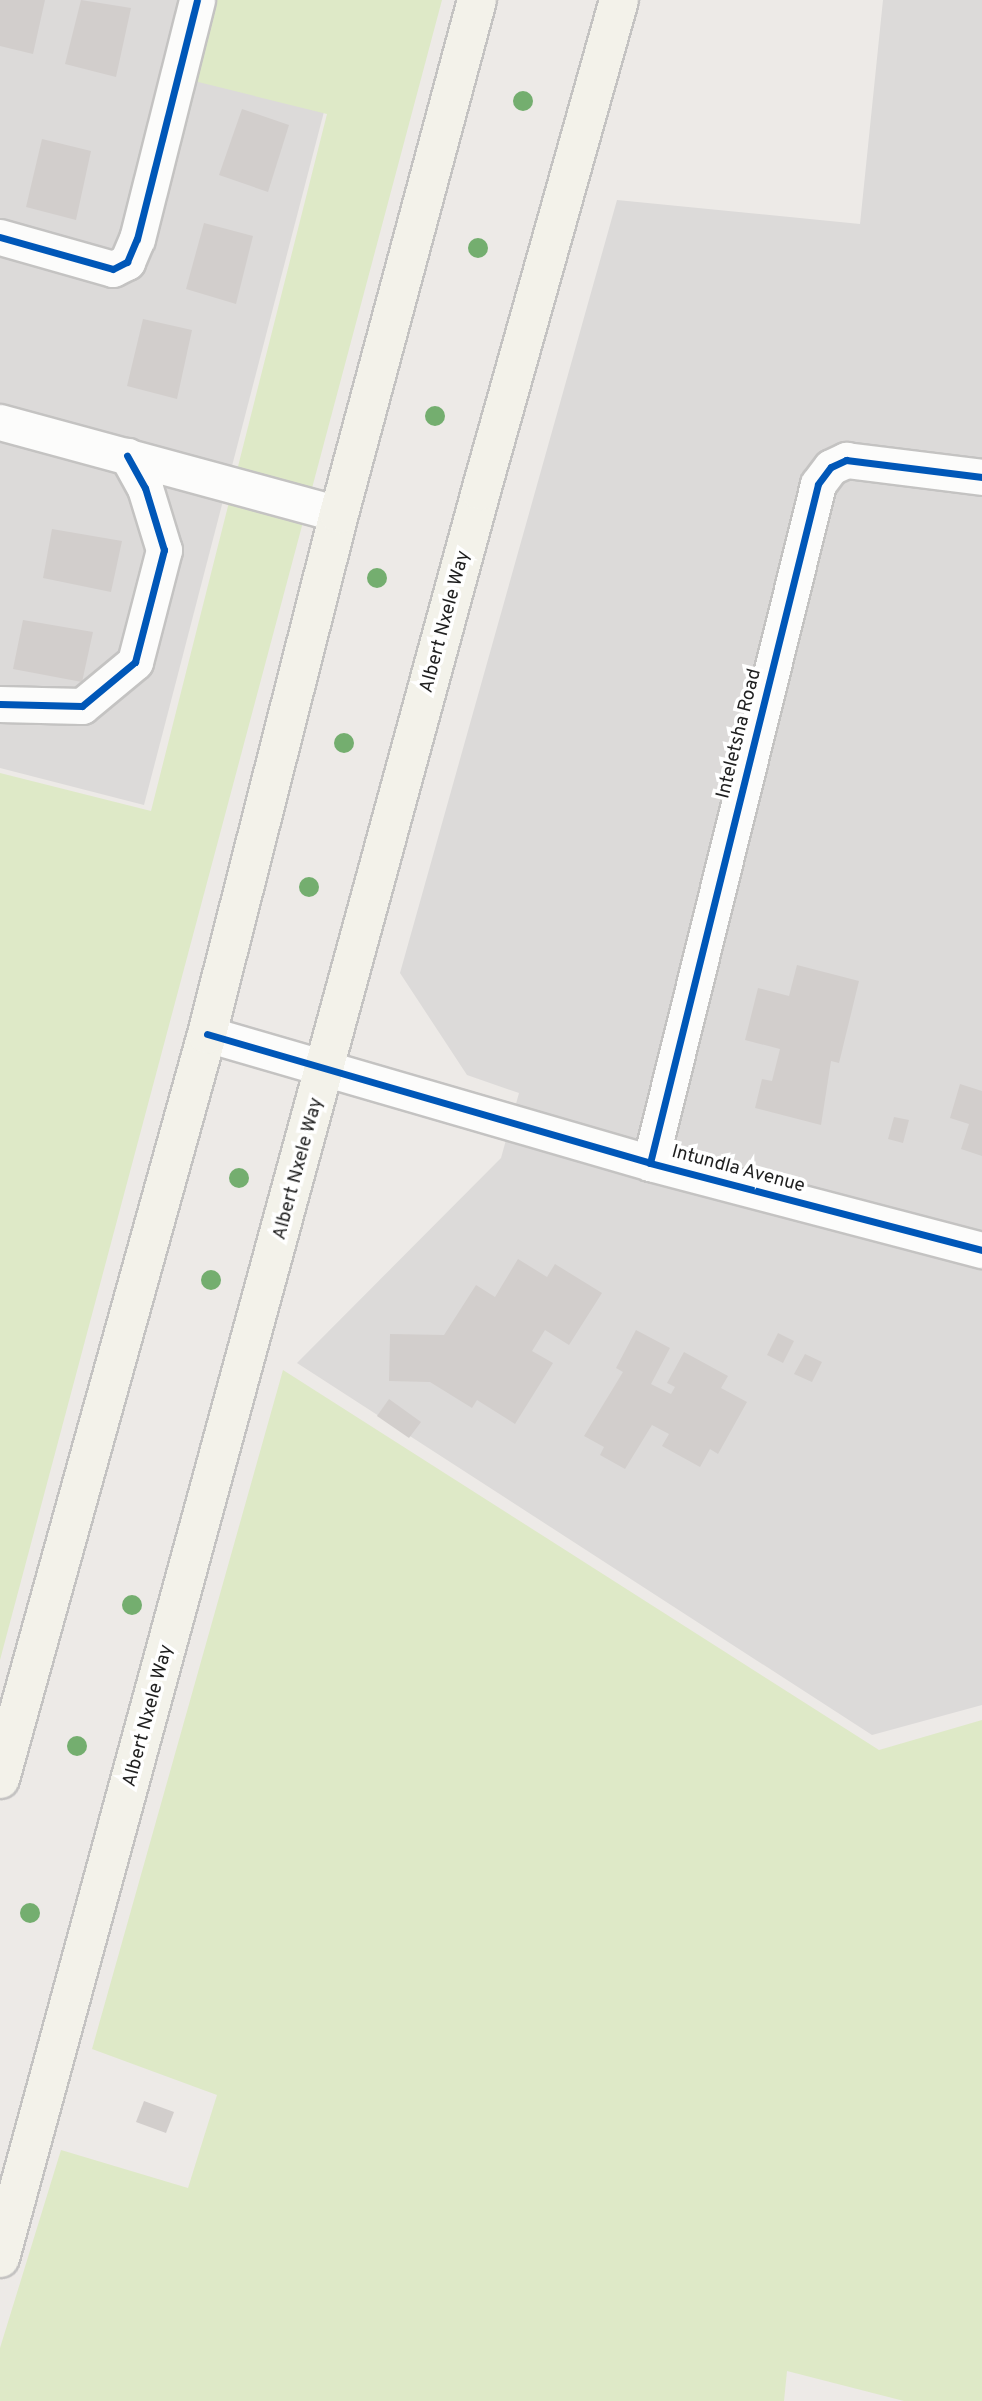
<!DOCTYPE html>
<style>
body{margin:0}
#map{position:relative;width:982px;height:2401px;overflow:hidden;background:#edeae7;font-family:Overpass,sans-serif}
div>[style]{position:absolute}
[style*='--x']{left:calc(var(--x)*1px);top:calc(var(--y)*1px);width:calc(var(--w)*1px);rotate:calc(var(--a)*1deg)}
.residential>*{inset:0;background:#dcdad9}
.grass>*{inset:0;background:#dee9c7}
.building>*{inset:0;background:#d2cecc}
.roads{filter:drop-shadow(2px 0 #c4c3c2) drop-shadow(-2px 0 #c4c3c2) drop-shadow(0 2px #c4c3c2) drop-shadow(0 -2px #c4c3c2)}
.minor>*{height:35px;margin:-17.5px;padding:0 17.5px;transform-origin:17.5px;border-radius:17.5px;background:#fcfcfb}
.secondary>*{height:38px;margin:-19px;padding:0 19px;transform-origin:19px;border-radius:19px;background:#f3f2ea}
.cycleway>*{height:7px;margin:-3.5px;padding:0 3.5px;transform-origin:3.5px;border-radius:3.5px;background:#0057b8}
.trees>*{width:20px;height:20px;margin:-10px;border-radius:50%;background:#74ae6f}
span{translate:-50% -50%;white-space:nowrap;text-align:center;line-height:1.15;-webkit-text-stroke:7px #fff;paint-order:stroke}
.street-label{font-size:19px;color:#1f1f1f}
</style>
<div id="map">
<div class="residential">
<i style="clip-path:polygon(0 0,353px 0,144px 805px,0 768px)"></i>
<i style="clip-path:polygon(883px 0,982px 0,982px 1705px,872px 1735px,297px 1363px,501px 1158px,519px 1093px,467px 1075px,400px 973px,617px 200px,860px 224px)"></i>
</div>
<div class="grass">
<i style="clip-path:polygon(202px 0,442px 0,0 1660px,0 773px,151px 811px,327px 114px,182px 78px)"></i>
<i style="clip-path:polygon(283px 1370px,879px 1750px,982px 1720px,982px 2401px,904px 2401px,787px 2371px,784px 2401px,0 2401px,0 2348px,61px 2150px,188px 2188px,217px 2095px,92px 2049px)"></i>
</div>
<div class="building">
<i style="clip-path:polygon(0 0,45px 0,33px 54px,0 46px)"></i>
<i style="clip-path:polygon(81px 0,131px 8px,116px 77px,65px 64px)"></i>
<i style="clip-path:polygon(242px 109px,289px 125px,268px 192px,219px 175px)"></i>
<i style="clip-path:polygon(42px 139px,91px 151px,76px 220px,26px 207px)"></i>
<i style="clip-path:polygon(204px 223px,253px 236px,236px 304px,186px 289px)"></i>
<i style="clip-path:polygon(143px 319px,192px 330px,177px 399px,127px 386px)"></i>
<i style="clip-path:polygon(52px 529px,122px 541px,111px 592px,43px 578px)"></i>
<i style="clip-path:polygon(23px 620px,93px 632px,82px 682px,13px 669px)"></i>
<i style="clip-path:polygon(797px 965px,859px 981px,839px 1063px,831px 1061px,821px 1125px,755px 1108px,762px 1079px,772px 1081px,780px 1049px,745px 1040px,758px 988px,789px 996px)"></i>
<i style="clip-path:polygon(960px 1084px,982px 1091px,982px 1156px,961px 1149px,969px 1124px,950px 1118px)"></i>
<i style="clip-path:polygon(894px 1117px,909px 1120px,903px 1143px,888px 1139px)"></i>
<i style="clip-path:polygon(518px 1259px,547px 1277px,555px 1264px,602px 1293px,569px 1345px,545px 1330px,532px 1351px,553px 1363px,515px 1424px,477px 1400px,472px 1408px,430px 1382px,389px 1381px,390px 1334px,444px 1335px,476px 1285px,495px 1297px)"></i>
<i style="clip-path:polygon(636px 1330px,670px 1348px,651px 1384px,671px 1394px,675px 1387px,667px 1383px,684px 1352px,728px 1376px,721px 1388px,747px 1402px,718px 1454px,710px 1449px,700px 1467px,662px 1446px,669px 1434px,652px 1425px,625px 1469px,600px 1455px,604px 1447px,584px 1436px,623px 1372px,616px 1368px)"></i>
<i style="clip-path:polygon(778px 1333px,794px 1341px,783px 1363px,767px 1355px)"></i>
<i style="clip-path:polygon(805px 1354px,822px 1362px,812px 1382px,794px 1374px)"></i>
<i style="clip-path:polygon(389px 1399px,421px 1422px,409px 1438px,377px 1416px)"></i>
<i style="clip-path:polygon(144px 2101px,174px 2112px,166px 2133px,136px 2122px)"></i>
</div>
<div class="roads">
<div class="minor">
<i style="--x:0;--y:237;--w:117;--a:15.8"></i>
<i style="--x:113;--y:269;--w:16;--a:-27"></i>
<i style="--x:127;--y:262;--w:25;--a:-67"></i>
<i style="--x:137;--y:239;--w:246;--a:-75.9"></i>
<i style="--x:0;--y:422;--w:351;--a:15.2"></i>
<i style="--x:0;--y:704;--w:82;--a:1.4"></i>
<i style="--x:82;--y:706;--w:69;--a:-39.7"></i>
<i style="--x:135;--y:662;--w:116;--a:-75.5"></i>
<i style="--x:164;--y:550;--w:65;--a:-107"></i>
<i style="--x:145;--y:488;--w:37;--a:-119"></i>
<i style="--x:207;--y:1034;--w:461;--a:16.2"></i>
<i style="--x:650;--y:1163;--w:343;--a:14.7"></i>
<i style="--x:650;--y:1163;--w:699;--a:-76.1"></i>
<i style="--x:818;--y:484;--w:21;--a:-53"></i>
<i style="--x:831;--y:467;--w:17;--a:-25"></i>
<i style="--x:846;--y:460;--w:137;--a:7.1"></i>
</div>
<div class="secondary">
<i style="--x:0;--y:1779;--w:773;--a:-74.47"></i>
<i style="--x:207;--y:1034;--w:536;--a:-75.76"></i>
<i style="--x:339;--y:514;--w:532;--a:-74.97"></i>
<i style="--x:0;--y:2258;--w:1831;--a:-74.77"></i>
<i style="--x:481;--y:491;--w:510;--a:-74.3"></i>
</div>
</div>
<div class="cycleway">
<i style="--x:0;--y:237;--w:117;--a:15.8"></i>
<i style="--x:113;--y:269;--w:16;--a:-27"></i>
<i style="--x:127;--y:262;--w:25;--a:-67"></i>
<i style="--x:137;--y:239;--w:246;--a:-75.9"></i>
<i style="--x:0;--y:704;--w:82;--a:1.4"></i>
<i style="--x:82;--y:706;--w:69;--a:-39.7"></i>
<i style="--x:135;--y:662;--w:116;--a:-75.5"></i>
<i style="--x:164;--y:550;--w:65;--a:-107"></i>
<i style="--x:145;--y:488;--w:37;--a:-119"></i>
<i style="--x:207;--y:1034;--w:461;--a:16.2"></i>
<i style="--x:650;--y:1163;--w:343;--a:14.7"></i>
<i style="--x:650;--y:1163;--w:699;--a:-76.1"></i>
<i style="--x:818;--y:484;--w:21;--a:-53"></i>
<i style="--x:831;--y:467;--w:17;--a:-25"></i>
<i style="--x:846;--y:460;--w:137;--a:7.1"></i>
</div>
<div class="trees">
<i style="left:523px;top:101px"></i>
<i style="left:478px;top:248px"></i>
<i style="left:435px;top:416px"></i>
<i style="left:377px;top:578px"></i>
<i style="left:344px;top:743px"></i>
<i style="left:309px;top:887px"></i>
<i style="left:239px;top:1178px"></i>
<i style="left:211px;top:1280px"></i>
<i style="left:132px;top:1605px"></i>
<i style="left:77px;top:1746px"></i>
<i style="left:30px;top:1913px"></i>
</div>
<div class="street-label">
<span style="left:446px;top:622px;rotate:-75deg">Albert Nxele Way</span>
<span style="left:740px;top:734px;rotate:-76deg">Inteletsha Road</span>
<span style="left:299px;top:1169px;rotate:-75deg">Albert Nxele Way</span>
<span style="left:738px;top:1170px;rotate:15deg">Intundla Avenue</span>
<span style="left:149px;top:1716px;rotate:-75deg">Albert Nxele Way</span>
</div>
</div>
